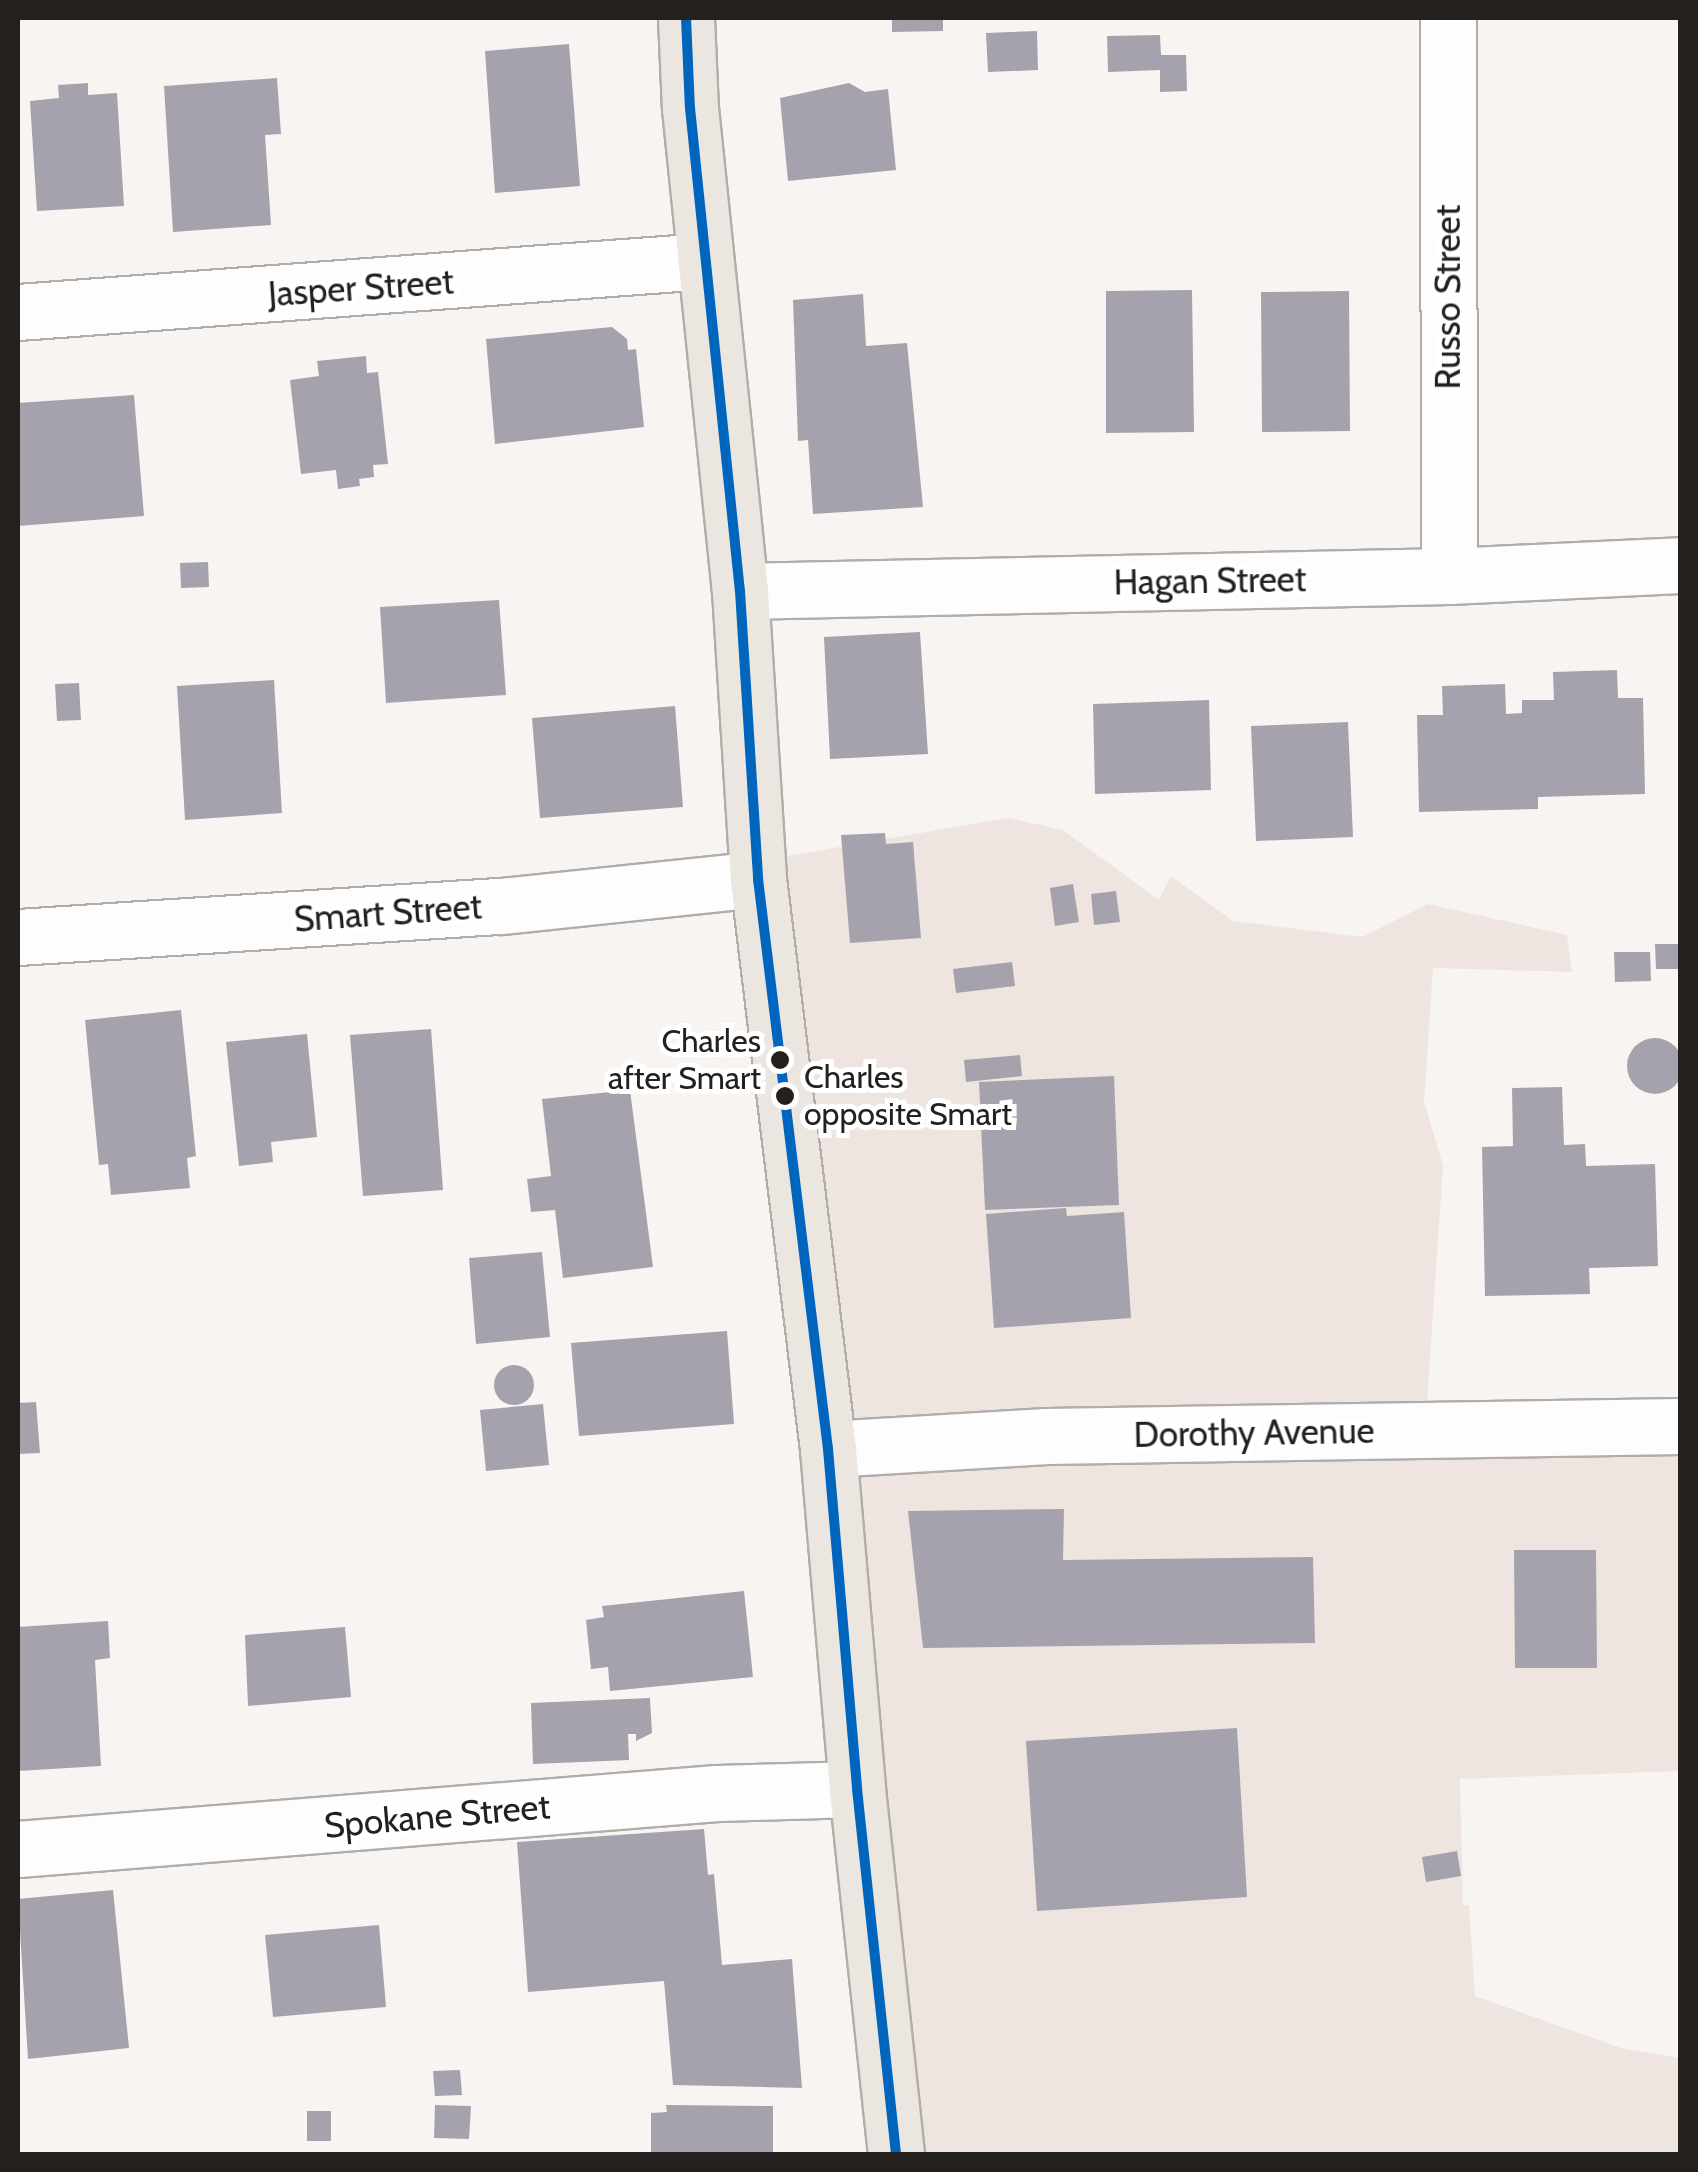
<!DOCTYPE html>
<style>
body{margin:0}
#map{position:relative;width:1698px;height:2172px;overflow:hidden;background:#f8f4f2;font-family:Cabin,sans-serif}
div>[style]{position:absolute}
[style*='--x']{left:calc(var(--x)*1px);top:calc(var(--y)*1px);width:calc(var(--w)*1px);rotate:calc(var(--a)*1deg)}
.built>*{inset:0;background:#efe5e0}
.building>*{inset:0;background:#a5a2ad}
.round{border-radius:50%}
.roads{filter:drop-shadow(2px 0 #b0adab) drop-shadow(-2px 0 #b0adab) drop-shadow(0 2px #b0adab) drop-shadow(0 -2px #b0adab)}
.minor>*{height:55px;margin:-27.5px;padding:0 27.5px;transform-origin:27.5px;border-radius:27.5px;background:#fefdfd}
.primary>*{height:55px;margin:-27.5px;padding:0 27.5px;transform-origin:27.5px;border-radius:27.5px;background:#ebe6df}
.bus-1>*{height:10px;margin:-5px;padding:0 5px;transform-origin:5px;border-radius:5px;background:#0065bd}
.dots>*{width:28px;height:28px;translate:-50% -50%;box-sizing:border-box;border:5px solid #fff;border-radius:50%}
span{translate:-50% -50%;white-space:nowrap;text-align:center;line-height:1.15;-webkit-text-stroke:10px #fff;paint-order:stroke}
.bus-label{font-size:32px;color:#23201e}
.right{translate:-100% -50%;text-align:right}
.left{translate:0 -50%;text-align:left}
.street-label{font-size:35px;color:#23201e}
.frame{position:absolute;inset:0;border:20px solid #23201e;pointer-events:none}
</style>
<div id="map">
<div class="built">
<i style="clip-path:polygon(1008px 818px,1063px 830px,1159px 900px,1171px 876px,1233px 921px,1362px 937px,1428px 904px,1567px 935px,1572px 972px,1433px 968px,1424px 1101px,1443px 1166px,1427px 1402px,1680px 1404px,1680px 1771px,1460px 1779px,1463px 1905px,1469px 1905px,1475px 1996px,1621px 2048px,1680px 2058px,1680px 2154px,893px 2154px,775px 858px)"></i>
</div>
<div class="building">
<i style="clip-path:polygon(892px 18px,943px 18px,943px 31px,892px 32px)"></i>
<i style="clip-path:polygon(1037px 31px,1038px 70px,988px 72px,986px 33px)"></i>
<i style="clip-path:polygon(1160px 35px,1161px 55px,1186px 55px,1187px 91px,1160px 92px,1160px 70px,1108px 72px,1107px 36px)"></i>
<i style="clip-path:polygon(569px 44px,580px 186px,495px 193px,485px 51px)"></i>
<i style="clip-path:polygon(277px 78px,281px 134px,265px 135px,271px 225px,173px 232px,164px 86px)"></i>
<i style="clip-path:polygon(88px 83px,88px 95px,117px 93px,124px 206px,37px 211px,30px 101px,59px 98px,58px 85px)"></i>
<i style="clip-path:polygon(849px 83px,865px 92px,888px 89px,896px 170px,788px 181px,780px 98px)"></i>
<i style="clip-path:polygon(1192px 290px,1194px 432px,1106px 433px,1106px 291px)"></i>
<i style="clip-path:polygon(1349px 291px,1350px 431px,1262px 432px,1261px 292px)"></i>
<i style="clip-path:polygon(863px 294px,866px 346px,907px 343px,923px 507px,813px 514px,808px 440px,798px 441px,793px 300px)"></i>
<i style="clip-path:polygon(612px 327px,627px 339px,628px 350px,636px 349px,644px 427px,495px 444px,486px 339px)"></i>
<i style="clip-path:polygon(366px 356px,367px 373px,378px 372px,388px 464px,373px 465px,374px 477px,359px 479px,360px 486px,338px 489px,336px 470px,301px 474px,290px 380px,319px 376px,317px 361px)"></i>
<i style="clip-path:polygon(134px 395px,144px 516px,18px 526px,18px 403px)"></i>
<i style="clip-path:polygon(208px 562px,209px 587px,181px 588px,180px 563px)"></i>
<i style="clip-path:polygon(499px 600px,506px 695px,386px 703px,380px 607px)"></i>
<i style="clip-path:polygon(920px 632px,928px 754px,830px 759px,824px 637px)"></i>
<i style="clip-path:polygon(1617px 670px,1618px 698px,1643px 698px,1645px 794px,1538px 797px,1538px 809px,1419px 812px,1417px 715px,1443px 715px,1442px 686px,1505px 684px,1506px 714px,1522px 713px,1522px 700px,1554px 700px,1553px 672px)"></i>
<i style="clip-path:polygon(274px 680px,282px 813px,185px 820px,177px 686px)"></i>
<i style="clip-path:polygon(79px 683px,81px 720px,57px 721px,55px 684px)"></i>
<i style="clip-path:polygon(1209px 700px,1211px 790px,1095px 794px,1093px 704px)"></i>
<i style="clip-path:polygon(675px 706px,683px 807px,540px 818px,532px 718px)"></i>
<i style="clip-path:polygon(1348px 722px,1353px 837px,1256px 841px,1251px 726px)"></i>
<i style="clip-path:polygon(885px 833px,886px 844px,913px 842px,921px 938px,850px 943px,841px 835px)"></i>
<i style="clip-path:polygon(1073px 884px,1079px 922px,1055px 926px,1050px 888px)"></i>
<i style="clip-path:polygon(1116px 891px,1120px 922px,1094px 925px,1091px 894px)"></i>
<i style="clip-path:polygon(1655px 944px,1680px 944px,1680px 969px,1656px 969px)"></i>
<i style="clip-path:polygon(1614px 952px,1650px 952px,1651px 981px,1615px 982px)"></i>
<i style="clip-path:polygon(1012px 962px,1015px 986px,956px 993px,953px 969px)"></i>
<i style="clip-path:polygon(181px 1010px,196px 1156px,187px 1158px,190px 1188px,111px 1195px,108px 1164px,99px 1165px,85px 1020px)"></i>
<i style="clip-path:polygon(431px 1029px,443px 1190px,363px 1196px,350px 1035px)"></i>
<i style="clip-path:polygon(307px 1034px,317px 1137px,271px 1142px,273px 1162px,239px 1166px,226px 1042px)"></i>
<i class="round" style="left:1627px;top:1038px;width:56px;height:56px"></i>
<i style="clip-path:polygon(1020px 1055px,1022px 1076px,966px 1082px,964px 1060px)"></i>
<i style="clip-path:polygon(1114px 1076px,1119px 1205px,985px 1210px,979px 1082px)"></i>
<i style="clip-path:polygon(1562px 1087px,1564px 1145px,1585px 1144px,1586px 1166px,1655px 1164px,1658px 1266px,1589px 1268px,1590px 1294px,1485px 1296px,1482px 1147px,1513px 1146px,1512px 1088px)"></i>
<i style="clip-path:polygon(630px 1090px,653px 1267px,563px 1278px,555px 1210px,531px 1212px,527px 1179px,551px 1176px,542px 1099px)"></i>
<i style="clip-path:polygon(1066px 1208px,1067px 1216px,1124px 1212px,1131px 1318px,994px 1328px,986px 1214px)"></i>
<i style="clip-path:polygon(542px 1252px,550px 1337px,476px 1344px,469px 1258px)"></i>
<i style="clip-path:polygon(727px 1331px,734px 1424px,579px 1436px,571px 1343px)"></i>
<i class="round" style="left:494px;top:1365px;width:40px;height:40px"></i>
<i style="clip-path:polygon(36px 1402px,40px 1453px,18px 1454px,18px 1403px)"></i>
<i style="clip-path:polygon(543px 1404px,549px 1465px,486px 1471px,480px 1410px)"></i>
<i style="clip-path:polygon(1064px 1509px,1063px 1560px,1313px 1557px,1315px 1643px,923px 1648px,908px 1511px)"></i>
<i style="clip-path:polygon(1514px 1550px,1596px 1550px,1597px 1668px,1515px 1668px)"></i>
<i style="clip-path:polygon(744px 1591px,753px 1677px,610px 1691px,608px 1667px,591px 1669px,586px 1620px,604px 1617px,602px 1606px)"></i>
<i style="clip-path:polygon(108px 1621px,110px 1658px,95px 1660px,101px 1766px,18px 1771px,18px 1627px)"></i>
<i style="clip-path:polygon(345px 1627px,351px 1697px,248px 1706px,245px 1635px)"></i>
<i style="clip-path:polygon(650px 1698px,652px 1733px,636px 1741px,636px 1734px,628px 1734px,629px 1760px,533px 1764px,531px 1703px)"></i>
<i style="clip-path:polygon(1237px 1728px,1247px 1897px,1037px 1911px,1026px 1741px)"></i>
<i style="clip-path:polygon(704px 1829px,708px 1875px,714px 1874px,722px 1965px,792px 1959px,802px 2088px,673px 2085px,664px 1981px,528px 1992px,517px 1842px)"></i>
<i style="clip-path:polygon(1457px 1851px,1461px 1876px,1426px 1882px,1422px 1857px)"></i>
<i style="clip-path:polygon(113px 1890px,129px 2048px,28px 2059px,18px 1899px)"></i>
<i style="clip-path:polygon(379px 1925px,386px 2007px,273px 2017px,265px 1935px)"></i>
<i style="clip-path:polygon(460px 2070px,462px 2095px,435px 2096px,433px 2071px)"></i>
<i style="clip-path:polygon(435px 2105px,471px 2106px,469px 2139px,434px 2138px)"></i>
<i style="clip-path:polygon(666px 2105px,773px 2106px,773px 2154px,651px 2154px,651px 2113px,667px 2112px)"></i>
<i style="clip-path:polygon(307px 2111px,331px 2111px,331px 2141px,307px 2141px)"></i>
</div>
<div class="roads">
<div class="minor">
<i style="--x:1448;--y:18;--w:558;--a:89.9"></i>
<i style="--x:18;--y:312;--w:688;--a:-4.25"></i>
<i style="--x:740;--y:591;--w:709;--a:-1.21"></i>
<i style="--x:1449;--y:576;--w:231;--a:-2.7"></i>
<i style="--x:18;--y:937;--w:485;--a:-3.7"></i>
<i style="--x:502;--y:906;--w:257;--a:-6"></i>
<i style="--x:828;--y:1449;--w:219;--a:-3.4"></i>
<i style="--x:1047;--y:1436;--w:633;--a:-0.91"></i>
<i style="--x:18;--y:1849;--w:701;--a:-4.58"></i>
<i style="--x:717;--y:1793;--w:140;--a:-1.6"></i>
</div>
<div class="primary">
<i style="--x:686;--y:18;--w:90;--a:87.5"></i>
<i style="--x:690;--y:108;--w:486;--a:84.1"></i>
<i style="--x:740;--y:591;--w:289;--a:86.4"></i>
<i style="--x:758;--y:879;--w:574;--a:83"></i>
<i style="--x:828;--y:1449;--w:341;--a:85.1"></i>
<i style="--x:857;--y:1789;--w:367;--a:83.9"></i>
</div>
</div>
<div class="bus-1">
<i style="--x:686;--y:18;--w:90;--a:87.5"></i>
<i style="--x:690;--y:108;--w:486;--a:84.1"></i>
<i style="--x:740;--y:591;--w:289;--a:86.4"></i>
<i style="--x:758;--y:879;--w:574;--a:83"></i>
<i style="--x:828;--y:1449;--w:341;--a:85.1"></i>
<i style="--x:857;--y:1789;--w:367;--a:83.9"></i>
</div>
<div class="dots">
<i style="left:780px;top:1060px;background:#23201e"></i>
<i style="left:785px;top:1096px;background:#23201e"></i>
</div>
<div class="bus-label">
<span class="right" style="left:761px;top:1060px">Charles<br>after Smart</span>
<span class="left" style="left:804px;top:1096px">Charles<br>opposite Smart</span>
</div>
<div class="street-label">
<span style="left:361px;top:288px;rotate:-4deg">Jasper Street</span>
<span style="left:1448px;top:297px;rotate:-90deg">Russo Street</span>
<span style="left:1210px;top:581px;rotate:-1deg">Hagan Street</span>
<span style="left:388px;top:913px;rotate:-4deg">Smart Street</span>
<span style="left:1254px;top:1433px;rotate:-1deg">Dorothy Avenue</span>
<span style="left:437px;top:1816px;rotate:-5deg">Spokane Street</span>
</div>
<div class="frame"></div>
</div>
